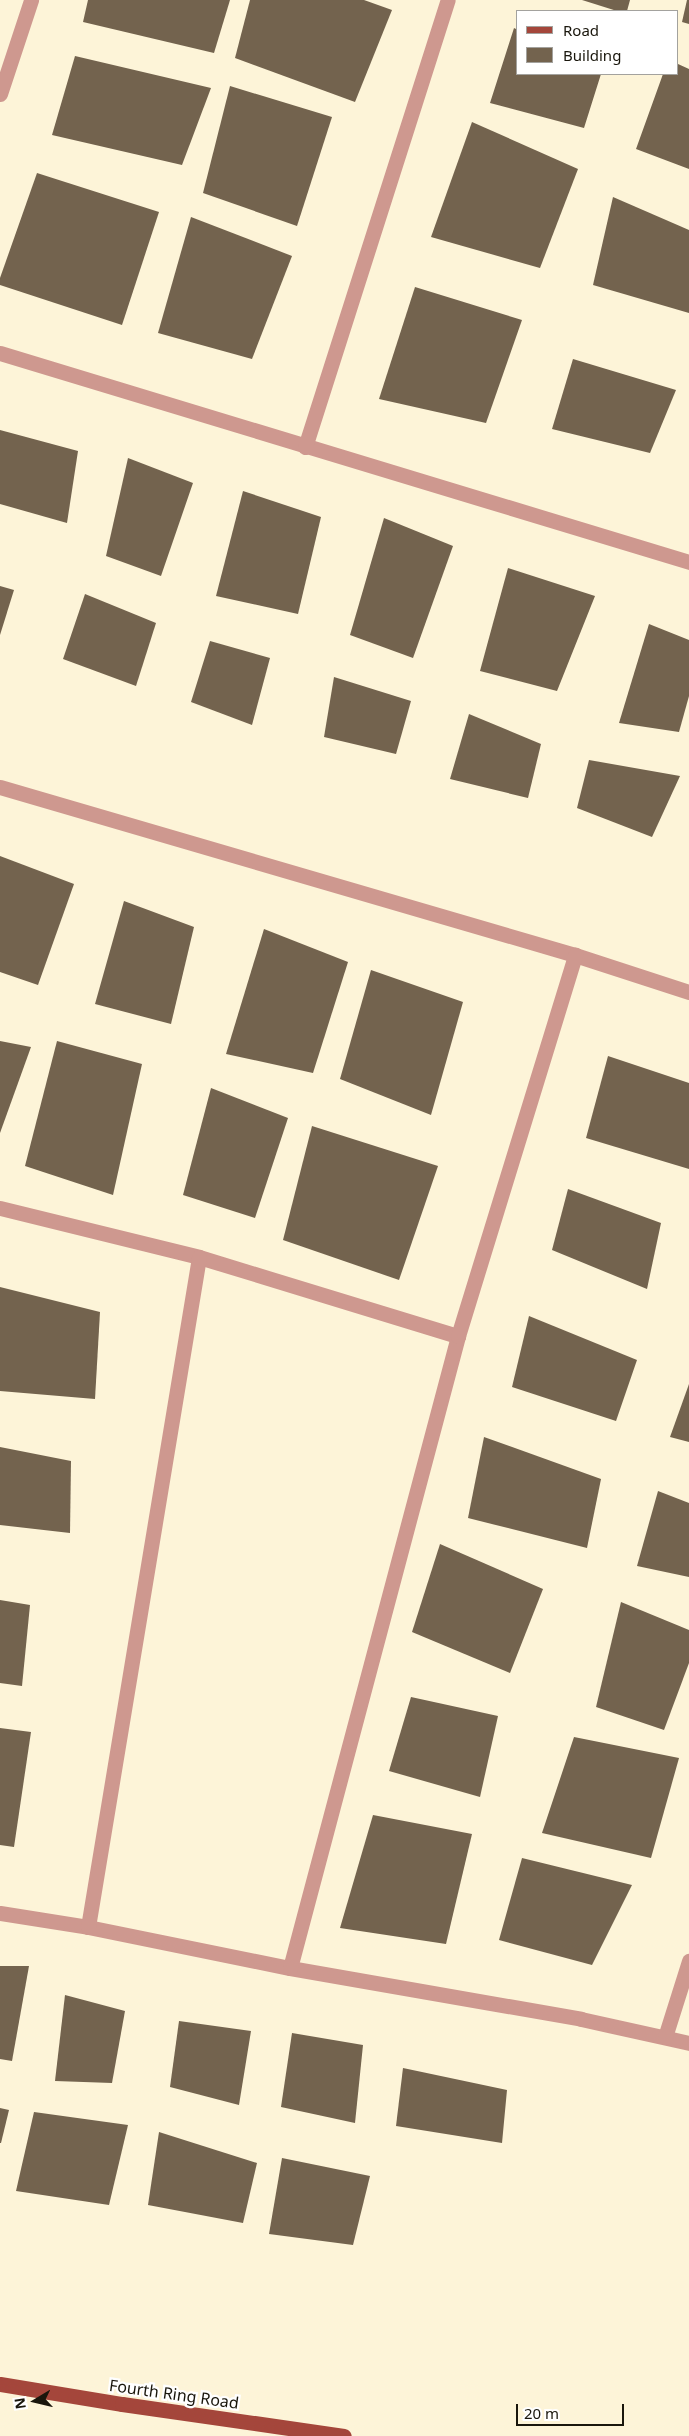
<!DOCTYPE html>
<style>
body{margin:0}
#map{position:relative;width:689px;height:2436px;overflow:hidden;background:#fdf4d8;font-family:"Noto Sans",sans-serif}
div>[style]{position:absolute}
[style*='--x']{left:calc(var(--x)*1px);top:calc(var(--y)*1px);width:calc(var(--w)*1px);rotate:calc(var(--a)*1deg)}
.building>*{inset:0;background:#73634e}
.minor>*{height:15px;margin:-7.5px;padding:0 7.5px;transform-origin:7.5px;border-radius:7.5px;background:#ce988f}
.major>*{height:15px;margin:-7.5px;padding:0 7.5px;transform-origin:7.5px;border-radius:7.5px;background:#a4463b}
span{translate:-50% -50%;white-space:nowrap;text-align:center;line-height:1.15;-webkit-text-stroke:4.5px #fff;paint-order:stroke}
.street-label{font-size:16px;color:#19160c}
.legend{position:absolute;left:516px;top:10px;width:162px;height:65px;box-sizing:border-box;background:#fff;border:1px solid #a3a29e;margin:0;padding:6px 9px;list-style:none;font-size:15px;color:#19160c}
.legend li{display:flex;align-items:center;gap:10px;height:25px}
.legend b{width:25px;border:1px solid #a3a29e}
.north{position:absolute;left:10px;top:2376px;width:50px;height:50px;-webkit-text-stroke:4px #fff;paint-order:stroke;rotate:261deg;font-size:14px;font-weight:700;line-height:20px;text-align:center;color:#19160c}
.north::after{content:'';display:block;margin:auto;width:18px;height:22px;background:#19160c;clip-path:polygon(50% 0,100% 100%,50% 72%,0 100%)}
.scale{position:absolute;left:516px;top:2404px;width:108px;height:22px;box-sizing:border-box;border:2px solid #19160c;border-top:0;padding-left:6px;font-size:15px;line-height:18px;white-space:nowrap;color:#19160c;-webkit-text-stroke:4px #fff;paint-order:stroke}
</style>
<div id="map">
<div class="building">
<i style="clip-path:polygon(88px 0,230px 0,214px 53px,83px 22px)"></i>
<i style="clip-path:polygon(250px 0,364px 0,392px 10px,355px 102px,235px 58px)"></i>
<i style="clip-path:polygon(582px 0,630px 0,627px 11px,617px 11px)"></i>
<i style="clip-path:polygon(687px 0,689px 0,689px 24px,682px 22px)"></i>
<i style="clip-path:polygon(514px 28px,518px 30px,518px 74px,601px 74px,584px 128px,490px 103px)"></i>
<i style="clip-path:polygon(75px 56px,211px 88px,182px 165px,52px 135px)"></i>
<i style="clip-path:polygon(678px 64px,689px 69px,689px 169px,636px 149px,663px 74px,678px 74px)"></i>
<i style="clip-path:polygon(230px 86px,332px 117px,297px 226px,203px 193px)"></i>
<i style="clip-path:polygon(472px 122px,578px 169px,540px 268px,431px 237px)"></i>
<i style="clip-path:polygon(37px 173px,159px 212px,122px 325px,0 285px,0 278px)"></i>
<i style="clip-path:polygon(613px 197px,689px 230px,689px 313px,593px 285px)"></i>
<i style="clip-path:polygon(191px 217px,292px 256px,252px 359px,158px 333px)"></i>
<i style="clip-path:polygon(415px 287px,522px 320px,486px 423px,379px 399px)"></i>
<i style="clip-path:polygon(573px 359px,676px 390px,650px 453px,552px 429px)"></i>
<i style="clip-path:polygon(0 430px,78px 451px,67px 523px,0 504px)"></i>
<i style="clip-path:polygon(128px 458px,193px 483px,161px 576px,106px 556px)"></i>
<i style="clip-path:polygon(243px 491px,321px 517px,298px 614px,216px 596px)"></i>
<i style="clip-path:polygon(384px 518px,453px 546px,413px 658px,350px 635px)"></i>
<i style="clip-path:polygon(508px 568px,595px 596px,557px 691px,480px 671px)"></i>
<i style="clip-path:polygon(0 586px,14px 590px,0 635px)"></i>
<i style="clip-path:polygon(85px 594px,156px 623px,136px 686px,63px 659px)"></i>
<i style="clip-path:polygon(649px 624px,689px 640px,689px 696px,679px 732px,619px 723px)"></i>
<i style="clip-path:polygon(210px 641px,270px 658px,252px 725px,191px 702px)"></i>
<i style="clip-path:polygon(334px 677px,411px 701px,396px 754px,324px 737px)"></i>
<i style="clip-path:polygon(469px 714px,541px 744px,528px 798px,450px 779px)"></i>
<i style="clip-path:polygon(589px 760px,680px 776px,652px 837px,577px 808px)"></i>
<i style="clip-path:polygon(0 856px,74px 884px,38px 985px,0 972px)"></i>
<i style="clip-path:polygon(124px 901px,194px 927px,171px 1024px,95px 1004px)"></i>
<i style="clip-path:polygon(264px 929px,348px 962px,313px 1073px,226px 1054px)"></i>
<i style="clip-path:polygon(371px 970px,463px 1002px,431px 1115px,340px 1079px)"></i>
<i style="clip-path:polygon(0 1041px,31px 1047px,0 1133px)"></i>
<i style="clip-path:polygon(57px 1041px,142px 1064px,113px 1195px,25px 1166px)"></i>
<i style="clip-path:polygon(608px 1056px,689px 1083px,689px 1169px,586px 1138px)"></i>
<i style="clip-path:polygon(211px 1088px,288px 1118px,255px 1218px,183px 1195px)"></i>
<i style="clip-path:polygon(312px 1126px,438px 1166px,399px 1280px,283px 1240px)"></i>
<i style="clip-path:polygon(568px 1189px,661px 1223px,647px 1289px,552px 1250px)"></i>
<i style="clip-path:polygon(0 1287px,100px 1312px,95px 1399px,0 1391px)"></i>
<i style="clip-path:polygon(529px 1316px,637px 1360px,616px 1421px,512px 1387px)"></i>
<i style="clip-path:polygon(689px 1384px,689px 1442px,670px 1437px)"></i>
<i style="clip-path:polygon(484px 1437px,601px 1479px,587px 1548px,468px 1518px)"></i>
<i style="clip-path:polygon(0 1447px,71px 1461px,70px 1533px,0 1525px)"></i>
<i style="clip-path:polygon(658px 1491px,689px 1503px,689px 1577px,637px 1566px)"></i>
<i style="clip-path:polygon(440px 1544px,543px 1589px,510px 1673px,412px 1632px)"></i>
<i style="clip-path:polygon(0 1600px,30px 1605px,22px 1686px,0 1683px)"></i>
<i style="clip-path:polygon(621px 1602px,689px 1630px,689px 1663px,664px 1730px,596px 1707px)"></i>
<i style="clip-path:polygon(411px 1697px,498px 1716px,480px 1797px,389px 1771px)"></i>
<i style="clip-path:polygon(0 1728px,31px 1732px,14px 1847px,0 1845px)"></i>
<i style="clip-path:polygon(574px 1737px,679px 1758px,651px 1858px,542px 1833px)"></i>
<i style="clip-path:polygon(373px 1815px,472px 1834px,446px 1944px,340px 1928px)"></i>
<i style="clip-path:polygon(522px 1858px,632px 1885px,592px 1965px,499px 1940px)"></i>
<i style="clip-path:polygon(0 1966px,29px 1966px,12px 2061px,0 2059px)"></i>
<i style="clip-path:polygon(65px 1995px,125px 2011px,112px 2083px,55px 2081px)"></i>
<i style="clip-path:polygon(179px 2021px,251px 2031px,239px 2105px,170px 2087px)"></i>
<i style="clip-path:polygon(292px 2033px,363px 2045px,355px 2123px,281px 2107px)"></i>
<i style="clip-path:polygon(403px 2068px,507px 2090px,502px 2143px,396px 2126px)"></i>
<i style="clip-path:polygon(0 2108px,9px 2110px,1px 2143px,0 2143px)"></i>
<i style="clip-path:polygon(34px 2112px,128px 2125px,109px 2205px,16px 2191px)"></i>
<i style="clip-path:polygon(159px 2132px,257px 2163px,243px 2223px,148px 2205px)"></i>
<i style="clip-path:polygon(282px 2158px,370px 2176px,353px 2245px,269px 2234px)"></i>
</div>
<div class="minor">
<i style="--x:0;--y:94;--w:99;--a:-71.7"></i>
<i style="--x:0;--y:353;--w:720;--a:16.87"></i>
<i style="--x:305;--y:447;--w:469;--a:-72.3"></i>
<i style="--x:0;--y:787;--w:599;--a:16.29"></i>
<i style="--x:575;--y:955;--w:120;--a:18"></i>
<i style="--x:0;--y:1208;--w:205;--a:13.8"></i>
<i style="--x:199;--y:1257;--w:271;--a:17"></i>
<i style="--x:0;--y:1913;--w:89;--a:9"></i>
<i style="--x:88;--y:1927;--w:206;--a:11.5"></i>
<i style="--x:290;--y:1968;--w:295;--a:9.9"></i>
<i style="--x:581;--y:2019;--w:111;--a:12.5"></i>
<i style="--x:88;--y:1927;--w:679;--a:-80.59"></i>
<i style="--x:290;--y:1968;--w:654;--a:-75.11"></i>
<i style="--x:458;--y:1336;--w:399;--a:-72.9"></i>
<i style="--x:665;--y:2037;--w:80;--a:-72.5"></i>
</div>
<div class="major">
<i style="--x:0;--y:2384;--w:124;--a:9.3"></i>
<i style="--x:122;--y:2404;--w:224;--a:8.2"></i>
</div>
<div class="street-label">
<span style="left:174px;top:2394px;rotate:8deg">Fourth Ring Road</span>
</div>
<ul class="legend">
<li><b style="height:6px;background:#a4463b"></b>Road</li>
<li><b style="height:14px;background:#73634e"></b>Building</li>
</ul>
<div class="north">N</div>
<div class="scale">20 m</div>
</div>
